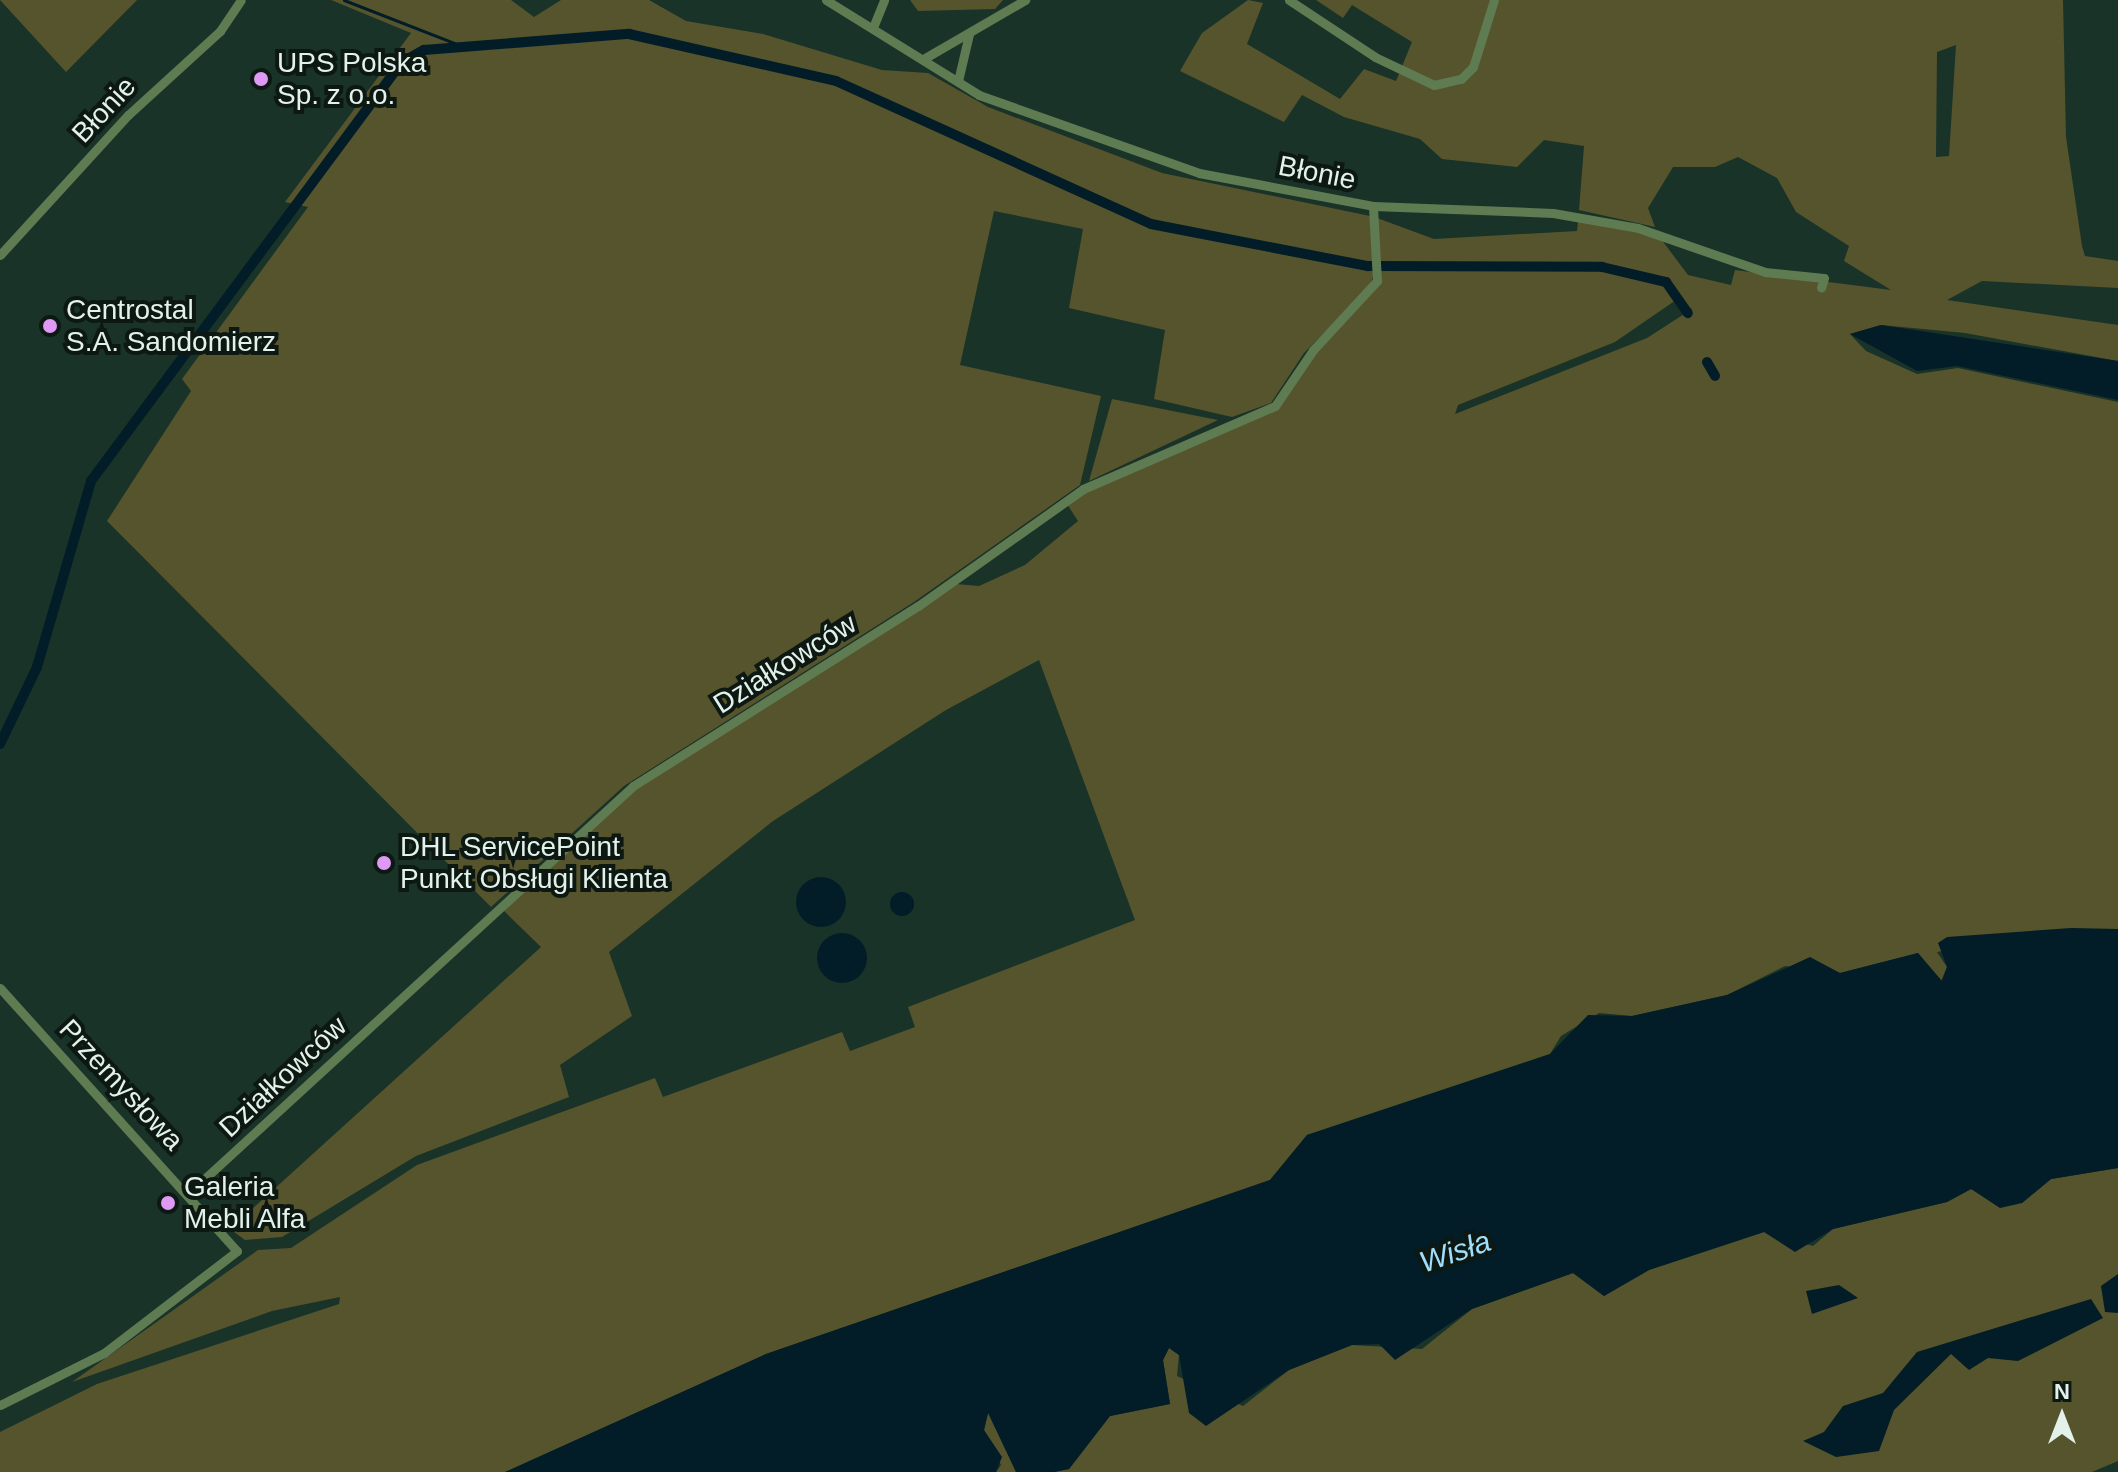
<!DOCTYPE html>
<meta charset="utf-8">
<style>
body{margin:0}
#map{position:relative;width:2118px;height:1472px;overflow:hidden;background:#193329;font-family:Arial,sans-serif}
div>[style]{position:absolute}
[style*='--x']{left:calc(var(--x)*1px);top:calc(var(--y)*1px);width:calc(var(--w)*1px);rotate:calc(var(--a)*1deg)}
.green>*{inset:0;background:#56542c}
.water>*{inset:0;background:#021d27}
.round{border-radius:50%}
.stream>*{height:3px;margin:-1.5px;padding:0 1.5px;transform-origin:1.5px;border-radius:1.5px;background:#021d27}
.canal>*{height:10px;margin:-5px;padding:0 5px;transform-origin:5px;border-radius:5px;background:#021d27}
.minor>*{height:9px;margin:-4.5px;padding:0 4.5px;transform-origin:4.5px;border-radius:4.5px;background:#5f7b52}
.dots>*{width:22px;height:22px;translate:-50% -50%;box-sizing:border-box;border:4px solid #0d1813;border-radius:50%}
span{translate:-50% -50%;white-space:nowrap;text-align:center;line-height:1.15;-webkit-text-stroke:8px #0d1813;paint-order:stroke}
.poi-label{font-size:28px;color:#e2f1ea}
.left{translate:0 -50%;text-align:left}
.street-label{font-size:28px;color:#e2f1ea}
.water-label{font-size:30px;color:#9fdffc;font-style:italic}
.north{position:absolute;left:2022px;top:1376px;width:80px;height:80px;-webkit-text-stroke:6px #0d1813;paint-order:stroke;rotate:0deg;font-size:22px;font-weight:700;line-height:32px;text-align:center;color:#e2f1ea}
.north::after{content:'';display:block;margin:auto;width:28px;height:36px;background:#e2f1ea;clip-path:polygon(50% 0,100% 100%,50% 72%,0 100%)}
</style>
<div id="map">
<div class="green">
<i style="clip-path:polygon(0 0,137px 0,66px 72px)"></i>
<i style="clip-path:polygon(331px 0,511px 0,534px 17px,561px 0,649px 0,686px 21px,763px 34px,882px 70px,928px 73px,988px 107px,1162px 173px,1370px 216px,1376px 266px,1370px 287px,1304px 353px,1271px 403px,1232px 417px,1154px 399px,1165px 330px,1069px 308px,1083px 229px,994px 211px,960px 365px,1101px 396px,1080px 485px,914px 602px,624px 786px,491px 907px,107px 521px,191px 391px,182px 379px,308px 207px,285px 202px,411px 33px)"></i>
<i style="clip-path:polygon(910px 0,1003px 0,995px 9px,918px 11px)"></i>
<i style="clip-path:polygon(evenodd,1248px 0,1263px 3px,1247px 44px,1340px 99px,1364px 69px,1396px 81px,1412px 42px,1352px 5px,1343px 18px,1316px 0,2063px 0,2066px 137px,2082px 246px,2085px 256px,2118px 261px,2118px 288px,1982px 281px,1947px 300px,2118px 325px,2118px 361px,1965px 333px,1881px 325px,1850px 334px,1866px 351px,1917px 374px,1958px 368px,2118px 402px,2118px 929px,2041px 932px,1937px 952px,1947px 967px,1941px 981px,1918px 953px,1840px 973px,1785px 966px,1727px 995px,1632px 1016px,1599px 1013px,1561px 1036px,1550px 1054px,1307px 1135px,1270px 1180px,766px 1354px,505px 1472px,0 1472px,0 1432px,97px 1384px,339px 1304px,340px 1297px,272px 1311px,72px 1382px,258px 1250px,291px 1248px,417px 1165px,655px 1078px,663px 1097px,842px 1032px,850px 1051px,915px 1027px,908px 1007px,1135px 920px,1039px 660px,946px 710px,773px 821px,609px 952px,632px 1016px,560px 1065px,569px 1097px,416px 1156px,282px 1237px,245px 1240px,230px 1229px,541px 947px,504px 911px,600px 813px,956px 584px,979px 586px,1025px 565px,1078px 521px,1067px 504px,1098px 485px,1277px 410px,1316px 350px,1379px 284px,1377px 218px,1434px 239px,1577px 231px,1578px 221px,1658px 235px,1688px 275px,1731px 285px,1735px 270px,1891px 290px,1844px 261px,1849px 246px,1796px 212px,1777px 178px,1738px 157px,1715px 167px,1673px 167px,1648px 208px,1655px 227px,1579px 210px,1584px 146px,1544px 140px,1517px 167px,1442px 159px,1420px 139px,1344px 117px,1302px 95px,1284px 122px,1180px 71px,1202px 33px,1248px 0,1956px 45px,1949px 156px,1936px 157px,1937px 52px,1956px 45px,1248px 0,1676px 300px,1692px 309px,1647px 338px,1455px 414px,1458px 405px,1615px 342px,1676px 300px)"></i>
<i style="clip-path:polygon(1112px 399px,1218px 420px,1089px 481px)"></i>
<i style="clip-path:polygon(2118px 1168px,2118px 1461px,2092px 1472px,1054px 1472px,1069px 1469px,1110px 1416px,1170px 1404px,1163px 1360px,1169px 1348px,1179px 1355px,1177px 1376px,1243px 1406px,1289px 1370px,1352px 1345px,1422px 1349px,1472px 1309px,1573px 1273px,1604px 1296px,1649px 1270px,1764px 1232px,1813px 1246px,1833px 1229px,1947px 1202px,1971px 1189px,2022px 1203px,2051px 1179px)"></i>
<i style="clip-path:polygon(988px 1413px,993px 1415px,1016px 1472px,996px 1472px,1001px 1465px,984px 1430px)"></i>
</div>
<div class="water">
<i style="clip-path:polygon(1881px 325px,2118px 361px,2118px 400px,1957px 366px,1917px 371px,1850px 334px)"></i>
<i class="round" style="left:796px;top:877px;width:50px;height:50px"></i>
<i class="round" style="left:890px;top:892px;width:24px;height:24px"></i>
<i style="clip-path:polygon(2071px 928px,2118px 929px,2118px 1168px,2051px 1179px,2022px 1203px,2000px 1208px,1971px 1189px,1947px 1202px,1833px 1229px,1795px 1252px,1764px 1232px,1649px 1270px,1604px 1296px,1573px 1273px,1472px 1309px,1395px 1360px,1379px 1344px,1352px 1345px,1289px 1370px,1206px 1426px,1189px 1413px,1179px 1355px,1169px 1348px,1163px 1360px,1170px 1404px,1110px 1416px,1069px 1469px,1054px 1472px,1016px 1472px,988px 1413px,984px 1430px,1002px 1457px,996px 1472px,505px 1472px,766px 1354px,1270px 1180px,1307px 1135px,1550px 1054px,1588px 1015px,1632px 1016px,1727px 995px,1810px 957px,1840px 973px,1918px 953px,1942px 981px,1947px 967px,1938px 943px,1947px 937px)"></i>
<i class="round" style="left:817px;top:933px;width:50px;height:50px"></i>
<i style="clip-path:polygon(2118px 1274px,2118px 1313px,2105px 1312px,2101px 1286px)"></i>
<i style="clip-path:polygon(1839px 1285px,1858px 1298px,1812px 1314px,1806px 1291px)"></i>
<i style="clip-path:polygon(2091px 1299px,2103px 1318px,2018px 1361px,1988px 1358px,1969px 1370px,1951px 1354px,1894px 1410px,1879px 1451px,1836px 1457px,1803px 1441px,1824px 1432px,1843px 1406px,1883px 1393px,1917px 1352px)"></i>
</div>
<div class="stream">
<i style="--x:344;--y:0;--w:127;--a:21.3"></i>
</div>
<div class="canal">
<i style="--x:1707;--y:362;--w:16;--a:60"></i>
<i style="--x:0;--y:744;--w:85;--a:-64.3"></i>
<i style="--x:37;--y:667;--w:194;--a:-73.8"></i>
<i style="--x:91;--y:481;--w:522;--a:-53.42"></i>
<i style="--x:402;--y:62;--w:25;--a:-29"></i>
<i style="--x:424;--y:50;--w:206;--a:-4.5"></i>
<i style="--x:629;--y:34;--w:212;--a:12.8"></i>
<i style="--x:836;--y:81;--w:346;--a:24.4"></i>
<i style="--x:1151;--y:224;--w:221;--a:11"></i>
<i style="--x:1368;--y:266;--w:234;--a:0.2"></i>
<i style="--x:1602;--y:267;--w:66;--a:13.2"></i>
<i style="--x:1666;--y:282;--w:38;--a:55"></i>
</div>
<div class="minor">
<i style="--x:826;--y:0;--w:180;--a:31.8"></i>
<i style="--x:979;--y:95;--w:233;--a:19.5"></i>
<i style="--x:1199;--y:173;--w:177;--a:10.7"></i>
<i style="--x:1373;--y:206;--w:180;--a:2.2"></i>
<i style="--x:1553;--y:213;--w:86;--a:10"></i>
<i style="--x:1638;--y:228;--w:134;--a:19.1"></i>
<i style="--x:1765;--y:272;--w:59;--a:5.8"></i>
<i style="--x:1824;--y:278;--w:10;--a:107"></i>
<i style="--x:1289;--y:0;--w:103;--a:33.5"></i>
<i style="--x:1375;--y:57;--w:65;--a:25.4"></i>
<i style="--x:1434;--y:85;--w:28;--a:-13"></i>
<i style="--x:1461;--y:79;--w:17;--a:-45"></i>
<i style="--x:1473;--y:67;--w:70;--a:-72.6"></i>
<i style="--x:874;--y:25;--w:27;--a:-68"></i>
<i style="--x:925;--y:58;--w:116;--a:-30.1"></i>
<i style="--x:958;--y:81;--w:48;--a:-76.8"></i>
<i style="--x:0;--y:255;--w:190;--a:-47.6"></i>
<i style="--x:128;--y:115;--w:125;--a:-42.4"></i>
<i style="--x:220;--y:31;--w:37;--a:-56"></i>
<i style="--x:0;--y:988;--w:354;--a:48"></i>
<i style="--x:237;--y:1251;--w:168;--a:142.5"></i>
<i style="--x:104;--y:1353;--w:116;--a:153.4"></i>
<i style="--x:190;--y:1192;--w:601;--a:-42.5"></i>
<i style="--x:633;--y:786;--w:337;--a:-32.3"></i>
<i style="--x:918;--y:606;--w:202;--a:-35.3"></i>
<i style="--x:1083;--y:489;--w:209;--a:-23.4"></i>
<i style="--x:1275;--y:406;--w:68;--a:-55.8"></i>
<i style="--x:1313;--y:350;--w:94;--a:-47.2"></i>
<i style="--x:1377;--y:281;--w:75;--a:-93.1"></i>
</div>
<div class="dots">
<i style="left:261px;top:79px;background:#dd99f3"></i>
<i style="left:50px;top:326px;background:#dd99f3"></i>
<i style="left:384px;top:863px;background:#dd99f3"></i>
<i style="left:168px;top:1203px;background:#dd99f3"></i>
</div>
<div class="poi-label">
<span class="left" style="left:277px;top:79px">UPS Polska<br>Sp. z o.o.</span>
<span class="left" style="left:66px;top:326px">Centrostal<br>S.A. Sandomierz</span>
<span class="left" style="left:400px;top:863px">DHL ServicePoint<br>Punkt Obsługi Klienta</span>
<span class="left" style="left:184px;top:1203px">Galeria<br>Mebli Alfa</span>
</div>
<div class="street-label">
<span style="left:104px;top:110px;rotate:-47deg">Błonie</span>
<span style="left:1317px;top:173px;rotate:11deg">Błonie</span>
<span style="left:785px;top:664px;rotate:-32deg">Działkowców</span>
<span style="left:283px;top:1077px;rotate:-43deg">Działkowców</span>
<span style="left:121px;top:1085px;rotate:47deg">Przemysłowa</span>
</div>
<div class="water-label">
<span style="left:1455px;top:1252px;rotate:-19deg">Wisła</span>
</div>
<div class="north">N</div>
</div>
